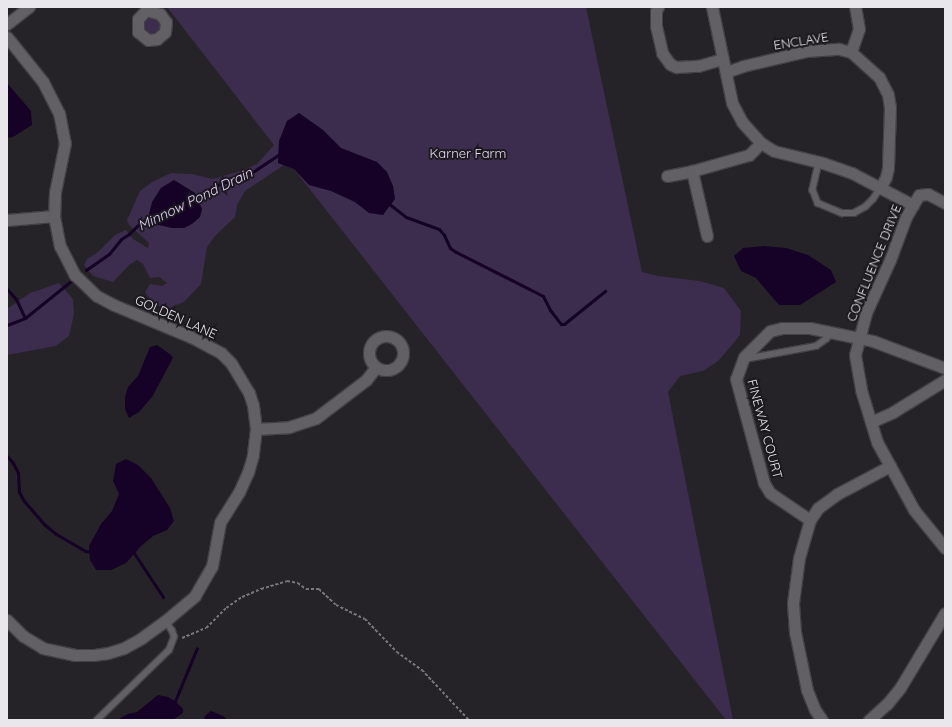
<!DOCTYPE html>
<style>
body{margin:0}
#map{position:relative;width:952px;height:727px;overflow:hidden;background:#252328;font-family:Quicksand,sans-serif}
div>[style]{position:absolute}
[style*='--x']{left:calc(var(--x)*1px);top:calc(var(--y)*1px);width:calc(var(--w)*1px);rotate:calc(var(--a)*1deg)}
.green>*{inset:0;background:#3c2c4d}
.round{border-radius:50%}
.water>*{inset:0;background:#150226}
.stream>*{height:3px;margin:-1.5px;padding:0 1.5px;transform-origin:1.5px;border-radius:1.5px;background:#150226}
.path>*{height:1.5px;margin-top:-0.75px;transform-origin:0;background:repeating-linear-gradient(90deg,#78767b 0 3px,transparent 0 5px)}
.roads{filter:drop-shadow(1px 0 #434145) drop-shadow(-1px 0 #434145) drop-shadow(0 1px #434145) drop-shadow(0 -1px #434145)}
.lane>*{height:5.5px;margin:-2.75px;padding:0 2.75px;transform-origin:2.75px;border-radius:2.75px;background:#625f65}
.street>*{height:11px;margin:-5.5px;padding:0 5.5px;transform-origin:5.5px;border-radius:5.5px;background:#625f65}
.street>.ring{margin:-5.5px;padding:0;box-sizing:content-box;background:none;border:11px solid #625f65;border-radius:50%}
span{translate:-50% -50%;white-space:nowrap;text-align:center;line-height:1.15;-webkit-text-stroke:4px #1c191e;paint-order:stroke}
.street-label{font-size:13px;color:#e9e7eb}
.park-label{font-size:13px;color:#e8dbf8}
.water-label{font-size:14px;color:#e4d0fc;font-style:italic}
.frame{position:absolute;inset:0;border:8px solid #e9e7eb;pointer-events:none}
</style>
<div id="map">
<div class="green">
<i style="clip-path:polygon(evenodd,167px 7px,586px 7px,642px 272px,658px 276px,700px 281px,724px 288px,741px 311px,740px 335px,732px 345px,718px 361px,703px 371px,680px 376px,668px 392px,733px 720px,726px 720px,279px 150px,278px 163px,284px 165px,245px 191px,237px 205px,235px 217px,215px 236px,207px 247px,201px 284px,184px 302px,170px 308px,160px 307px,151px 301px,145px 292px,150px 284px,162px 286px,167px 283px,159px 277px,150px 278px,143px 264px,137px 260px,129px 265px,113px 282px,93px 276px,84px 265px,87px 259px,97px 253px,115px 235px,126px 230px,133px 239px,148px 248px,149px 243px,129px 225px,127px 220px,140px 191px,152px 182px,171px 173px,192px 174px,212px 179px,241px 171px,257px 164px,274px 145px,167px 7px,174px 181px,195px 193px,184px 228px,174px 181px)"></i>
<i class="round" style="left:143px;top:16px;width:18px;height:18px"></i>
<i style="clip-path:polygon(59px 283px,73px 299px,74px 314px,69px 336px,56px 346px,7px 355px,7px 309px,30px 293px)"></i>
</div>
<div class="water">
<i style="clip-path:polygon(7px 83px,31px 111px,32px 125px,13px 137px,7px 138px)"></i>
<i style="clip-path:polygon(299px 113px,323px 130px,341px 148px,377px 162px,387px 172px,393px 186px,395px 199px,383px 215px,369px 213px,355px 202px,331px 191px,309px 185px,294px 169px,278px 163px,279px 141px,287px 121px)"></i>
<i style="clip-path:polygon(174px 180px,195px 193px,202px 209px,200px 217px,192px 224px,184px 228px,172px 228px,154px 224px,149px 214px,152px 202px,161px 188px)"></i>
<i style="clip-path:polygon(764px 246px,786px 248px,808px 255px,831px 270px,836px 282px,800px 305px,779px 305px,756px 278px,741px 271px,734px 256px,743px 248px)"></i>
<i style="clip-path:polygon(157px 345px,171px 355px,173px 358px,152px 397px,139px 412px,129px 418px,125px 409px,125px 397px,128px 387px,138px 376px,150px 347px)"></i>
<i style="clip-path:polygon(126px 459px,138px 465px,151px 478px,170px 508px,174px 521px,167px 530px,153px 536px,141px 546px,126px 563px,111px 570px,96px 570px,90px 560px,89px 546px,101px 524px,112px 511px,119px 494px,113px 481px,116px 464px)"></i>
<i style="clip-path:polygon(158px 695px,168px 697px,175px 701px,183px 709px,183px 713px,173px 720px,117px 720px,128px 714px,137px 712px)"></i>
<i style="clip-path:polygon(211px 711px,223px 716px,228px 720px,204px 720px,205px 716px)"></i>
</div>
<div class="stream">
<i style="--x:194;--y:197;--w:30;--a:-27"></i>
<i style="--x:221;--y:183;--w:21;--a:-11"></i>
<i style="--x:242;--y:179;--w:47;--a:-33.7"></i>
<i style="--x:388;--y:203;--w:23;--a:38"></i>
<i style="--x:406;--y:217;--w:35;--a:20"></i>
<i style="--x:439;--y:229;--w:8;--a:50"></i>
<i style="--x:444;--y:235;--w:14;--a:65"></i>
<i style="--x:450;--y:248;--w:7;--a:34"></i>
<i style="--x:456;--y:252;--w:97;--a:26.8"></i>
<i style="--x:543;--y:296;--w:16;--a:63"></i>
<i style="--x:550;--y:310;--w:18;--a:52"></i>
<i style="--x:561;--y:324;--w:3;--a:0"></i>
<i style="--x:564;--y:324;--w:53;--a:-38.8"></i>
<i style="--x:86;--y:270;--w:28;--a:-35"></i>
<i style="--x:109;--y:254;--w:19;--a:-51"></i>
<i style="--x:121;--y:239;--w:9;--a:-32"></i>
<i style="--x:129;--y:234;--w:17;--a:-45"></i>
<i style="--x:141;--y:222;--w:15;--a:-23"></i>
<i style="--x:7;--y:289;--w:13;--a:48"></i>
<i style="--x:16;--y:299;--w:21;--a:65"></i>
<i style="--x:7;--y:325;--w:19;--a:-21"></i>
<i style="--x:25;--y:318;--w:59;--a:-38.8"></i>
<i style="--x:7;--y:456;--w:9;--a:49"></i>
<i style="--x:13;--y:463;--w:11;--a:63"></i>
<i style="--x:18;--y:473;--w:19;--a:87"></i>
<i style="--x:19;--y:492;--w:10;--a:61"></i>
<i style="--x:24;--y:501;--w:32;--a:49"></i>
<i style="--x:45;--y:525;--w:14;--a:39"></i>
<i style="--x:56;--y:534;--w:34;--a:30"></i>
<i style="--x:85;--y:551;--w:8;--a:7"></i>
<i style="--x:130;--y:553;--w:4;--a:0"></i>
<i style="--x:134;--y:553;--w:53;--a:56.6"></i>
<i style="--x:175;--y:701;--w:57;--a:-67.5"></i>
</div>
<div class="path">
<i style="--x:182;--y:638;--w:26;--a:-23"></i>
<i style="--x:206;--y:628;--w:28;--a:-45"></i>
<i style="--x:226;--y:608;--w:19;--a:-35"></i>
<i style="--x:242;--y:597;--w:21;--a:-23"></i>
<i style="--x:261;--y:589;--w:27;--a:-17"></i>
<i style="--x:287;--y:581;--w:11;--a:10"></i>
<i style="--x:298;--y:583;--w:10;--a:37"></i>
<i style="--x:306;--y:589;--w:13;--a:0"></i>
<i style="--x:319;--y:589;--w:23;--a:43"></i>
<i style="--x:336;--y:605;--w:32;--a:26"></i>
<i style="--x:365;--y:619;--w:46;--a:45.9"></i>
<i style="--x:397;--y:652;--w:31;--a:36"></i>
<i style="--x:422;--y:670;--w:69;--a:46.8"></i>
</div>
<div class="roads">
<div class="lane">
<i style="--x:819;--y:163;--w:28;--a:103"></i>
<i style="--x:813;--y:190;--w:14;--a:69"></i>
<i style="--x:818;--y:203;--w:26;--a:23"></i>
<i style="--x:842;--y:213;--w:12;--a:0"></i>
<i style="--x:854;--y:213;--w:13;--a:-29"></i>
<i style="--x:865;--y:207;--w:11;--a:-45"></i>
<i style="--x:873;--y:199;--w:14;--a:-56"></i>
<i style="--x:745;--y:359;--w:72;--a:-10.4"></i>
<i style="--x:816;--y:346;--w:12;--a:-35"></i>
<i style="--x:826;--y:339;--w:9;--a:-49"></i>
<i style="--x:97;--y:720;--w:100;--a:-44.2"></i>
<i style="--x:169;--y:650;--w:14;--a:-69"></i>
<i style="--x:174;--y:637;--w:6;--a:-108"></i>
<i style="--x:172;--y:631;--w:12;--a:-125"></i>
</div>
<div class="street">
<i style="--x:658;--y:7;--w:4;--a:117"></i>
<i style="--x:656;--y:11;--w:15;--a:90"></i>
<i style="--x:656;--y:26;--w:28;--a:77"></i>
<i style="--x:662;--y:53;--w:14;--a:54"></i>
<i style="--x:670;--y:64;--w:7;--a:27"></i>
<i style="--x:676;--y:67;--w:22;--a:-3"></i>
<i style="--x:698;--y:66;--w:26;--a:-16"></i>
<i style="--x:712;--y:7;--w:98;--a:78.2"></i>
<i style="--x:732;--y:103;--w:21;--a:62"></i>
<i style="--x:742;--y:122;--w:28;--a:48"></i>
<i style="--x:761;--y:143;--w:15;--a:32"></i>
<i style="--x:774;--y:151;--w:50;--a:13.8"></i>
<i style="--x:823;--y:163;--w:31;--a:19"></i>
<i style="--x:852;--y:173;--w:69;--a:27.7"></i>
<i style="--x:146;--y:10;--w:15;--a:16"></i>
<i style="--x:160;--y:14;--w:10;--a:53"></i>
<i style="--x:166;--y:22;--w:10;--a:96"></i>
<i style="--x:165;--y:32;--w:11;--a:139"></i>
<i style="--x:157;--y:39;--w:9;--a:174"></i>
<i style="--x:148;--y:40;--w:13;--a:-141"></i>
<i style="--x:138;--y:32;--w:13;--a:-90"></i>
<i style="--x:138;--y:19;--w:12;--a:-48"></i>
<i style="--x:7;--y:24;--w:28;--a:-38"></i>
<i style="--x:7;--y:37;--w:58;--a:51.3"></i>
<i style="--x:43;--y:82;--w:35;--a:63"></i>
<i style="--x:59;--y:113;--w:31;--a:79"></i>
<i style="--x:65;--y:143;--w:50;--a:101.5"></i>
<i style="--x:55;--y:192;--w:24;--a:92"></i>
<i style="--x:54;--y:216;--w:31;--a:79"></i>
<i style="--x:60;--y:246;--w:33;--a:63"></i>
<i style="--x:75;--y:275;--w:30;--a:44"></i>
<i style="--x:97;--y:296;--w:19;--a:28"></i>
<i style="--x:114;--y:305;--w:83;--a:22.6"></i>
<i style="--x:191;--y:337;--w:34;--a:28"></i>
<i style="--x:221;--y:353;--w:14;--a:45"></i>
<i style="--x:231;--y:363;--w:35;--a:59"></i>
<i style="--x:249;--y:393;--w:13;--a:72"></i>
<i style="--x:253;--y:405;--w:24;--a:83"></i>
<i style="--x:256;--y:429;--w:26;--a:97"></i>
<i style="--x:253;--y:455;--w:18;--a:106"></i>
<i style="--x:248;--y:472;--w:22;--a:114"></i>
<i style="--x:239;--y:492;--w:36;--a:122"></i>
<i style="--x:220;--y:523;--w:44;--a:100.5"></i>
<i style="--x:212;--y:566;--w:34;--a:120"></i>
<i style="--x:195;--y:596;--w:39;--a:140"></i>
<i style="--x:165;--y:621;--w:29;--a:144"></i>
<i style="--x:142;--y:638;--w:21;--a:151"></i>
<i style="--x:124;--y:648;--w:17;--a:163"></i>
<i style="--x:108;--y:653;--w:15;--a:172"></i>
<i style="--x:93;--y:655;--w:18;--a:180"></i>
<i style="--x:75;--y:655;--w:33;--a:-168"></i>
<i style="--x:43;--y:648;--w:23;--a:-149"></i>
<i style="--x:23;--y:636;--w:23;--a:-135"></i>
<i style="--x:851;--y:52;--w:24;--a:-71"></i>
<i style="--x:859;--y:29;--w:22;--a:-100"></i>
<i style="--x:726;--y:72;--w:18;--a:-19"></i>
<i style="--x:743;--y:66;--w:66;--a:-13.2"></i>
<i style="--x:807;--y:51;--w:32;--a:-4"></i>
<i style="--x:839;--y:49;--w:12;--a:14"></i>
<i style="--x:851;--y:52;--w:38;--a:42"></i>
<i style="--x:879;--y:77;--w:20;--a:63"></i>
<i style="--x:888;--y:95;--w:12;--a:81"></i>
<i style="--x:890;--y:107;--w:61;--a:91.9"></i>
<i style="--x:888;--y:168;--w:9;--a:103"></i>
<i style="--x:886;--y:177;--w:11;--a:117"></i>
<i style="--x:667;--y:176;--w:25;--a:-11"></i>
<i style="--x:945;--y:203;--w:19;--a:-152"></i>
<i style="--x:928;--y:194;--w:9;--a:174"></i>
<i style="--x:919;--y:195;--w:12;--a:121"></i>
<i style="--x:913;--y:205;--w:14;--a:120"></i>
<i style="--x:906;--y:217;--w:46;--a:110.4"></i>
<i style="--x:890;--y:260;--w:58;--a:114.4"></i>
<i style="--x:866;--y:313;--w:43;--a:104.7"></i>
<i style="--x:855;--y:355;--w:36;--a:80"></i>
<i style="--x:861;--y:390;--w:54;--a:72.9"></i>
<i style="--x:877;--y:442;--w:77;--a:61.4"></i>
<i style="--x:914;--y:510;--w:49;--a:50.8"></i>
<i style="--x:7;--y:220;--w:47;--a:-4.9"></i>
<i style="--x:707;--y:236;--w:67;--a:-103"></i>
<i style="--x:692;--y:171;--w:59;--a:-15.7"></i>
<i style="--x:749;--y:155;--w:17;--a:-45"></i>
<i class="ring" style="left:369px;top:336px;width:23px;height:23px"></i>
<i style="--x:871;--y:422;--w:24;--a:-24"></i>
<i style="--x:893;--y:412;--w:61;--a:-31.6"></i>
<i style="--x:256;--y:429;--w:33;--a:-3"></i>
<i style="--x:289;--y:427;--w:28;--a:-18"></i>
<i style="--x:316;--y:418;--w:63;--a:-37.2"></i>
<i style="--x:366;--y:380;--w:16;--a:-52"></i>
<i style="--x:810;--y:520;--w:48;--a:-146"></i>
<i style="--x:770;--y:493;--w:12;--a:-121"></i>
<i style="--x:764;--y:483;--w:108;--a:-105.1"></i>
<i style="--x:736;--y:379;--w:23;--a:-70"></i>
<i style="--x:744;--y:357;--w:37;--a:-45"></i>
<i style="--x:770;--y:331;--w:12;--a:-14"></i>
<i style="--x:782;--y:328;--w:28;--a:0"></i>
<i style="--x:810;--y:328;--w:64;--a:11.7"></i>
<i style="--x:873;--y:341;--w:77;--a:20.6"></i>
<i style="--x:822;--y:720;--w:12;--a:-125"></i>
<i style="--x:815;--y:710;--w:22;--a:-112"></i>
<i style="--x:807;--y:690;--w:59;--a:-101.7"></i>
<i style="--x:795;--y:632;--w:29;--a:-94"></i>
<i style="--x:793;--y:603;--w:45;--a:-82.4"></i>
<i style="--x:799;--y:558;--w:40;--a:-74"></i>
<i style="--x:810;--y:520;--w:14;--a:-56"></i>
<i style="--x:818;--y:508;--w:24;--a:-36"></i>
<i style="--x:837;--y:494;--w:60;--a:-27.8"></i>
<i style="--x:869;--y:720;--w:24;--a:-42"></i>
<i style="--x:887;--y:704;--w:21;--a:-51"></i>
<i style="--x:900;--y:688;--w:87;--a:-59"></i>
</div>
</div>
<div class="street-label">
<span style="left:801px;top:41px;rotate:-9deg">ENCLAVE</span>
<span style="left:874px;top:263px;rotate:-68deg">CONFLUENCE DRIVE</span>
<span style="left:176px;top:317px;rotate:24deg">GOLDEN LANE</span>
<span style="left:765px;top:429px;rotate:75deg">FINEWAY COURT</span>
</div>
<div class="park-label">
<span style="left:468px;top:153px">Karner Farm</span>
</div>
<div class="water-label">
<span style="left:195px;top:199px;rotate:-26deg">Minnow Pond Drain</span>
</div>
<div class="frame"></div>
</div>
